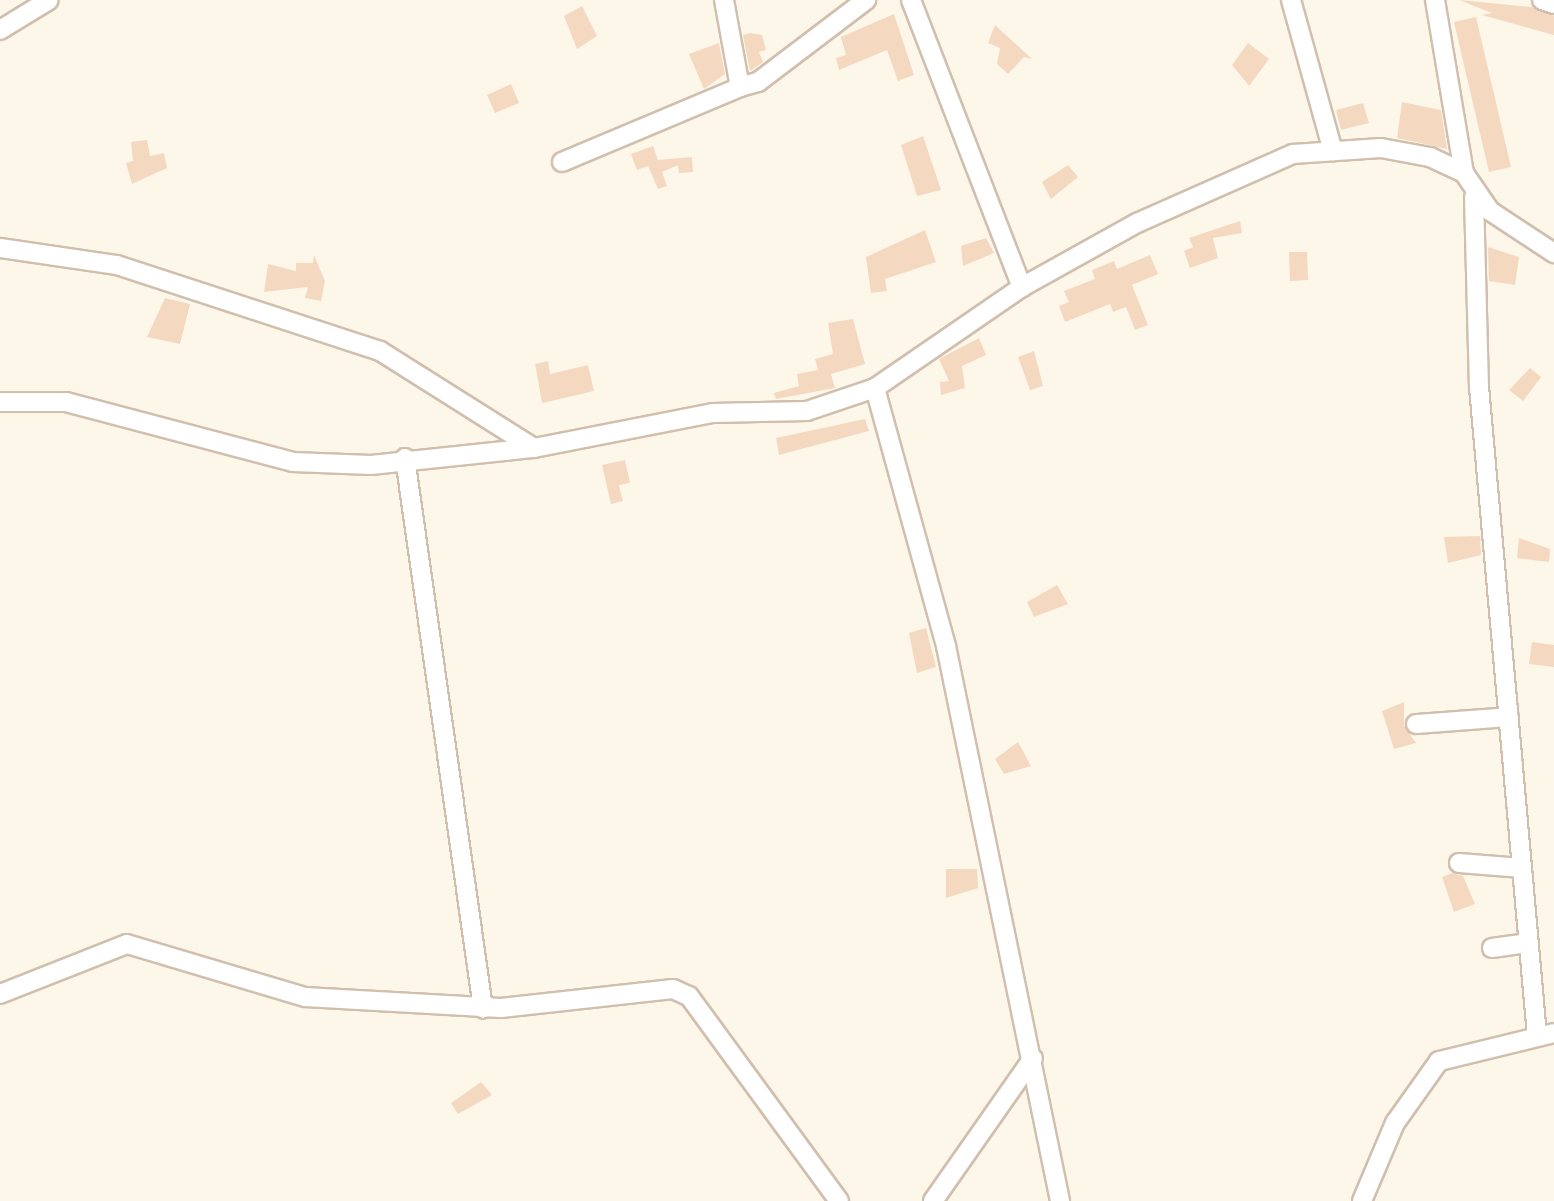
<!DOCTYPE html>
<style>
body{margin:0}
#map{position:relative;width:1554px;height:1201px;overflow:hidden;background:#fdf7ea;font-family:Mulish,sans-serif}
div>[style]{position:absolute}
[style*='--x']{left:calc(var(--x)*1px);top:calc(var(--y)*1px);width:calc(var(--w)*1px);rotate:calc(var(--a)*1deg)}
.building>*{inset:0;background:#f4d8c0}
.roads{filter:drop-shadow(2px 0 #d1bfae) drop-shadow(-2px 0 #d1bfae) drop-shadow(0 2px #d1bfae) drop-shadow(0 -2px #d1bfae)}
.street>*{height:18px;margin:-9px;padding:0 9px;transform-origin:9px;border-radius:9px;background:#fff}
span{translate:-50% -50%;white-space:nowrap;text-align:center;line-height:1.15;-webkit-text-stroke:9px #fffaf1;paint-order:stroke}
</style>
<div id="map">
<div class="building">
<i style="clip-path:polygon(1459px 0,1532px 7px,1554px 16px,1554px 35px,1482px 15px,1492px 13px)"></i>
<i style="clip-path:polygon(582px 6px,597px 36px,577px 49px,564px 16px)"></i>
<i style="clip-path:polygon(894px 14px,914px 75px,898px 81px,887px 50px,839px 70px,836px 58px,846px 55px,841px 37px)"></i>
<i style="clip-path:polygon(1476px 17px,1511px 167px,1489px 172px,1454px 22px)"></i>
<i style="clip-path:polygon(995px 25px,1032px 59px,1024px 57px,1008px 74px,997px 64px,1000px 48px,988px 43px)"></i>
<i style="clip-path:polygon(750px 33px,762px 35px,766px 50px,759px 52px,763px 62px,750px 71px,743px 35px)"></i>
<i style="clip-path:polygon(719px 43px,725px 74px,704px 89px,689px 54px)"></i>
<i style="clip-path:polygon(1248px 43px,1269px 59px,1249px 86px,1232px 65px)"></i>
<i style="clip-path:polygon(511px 84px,519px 103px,495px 113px,487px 95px)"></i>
<i style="clip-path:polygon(1402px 102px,1441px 110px,1447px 149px,1397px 138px)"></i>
<i style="clip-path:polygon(1363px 103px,1369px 123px,1341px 130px,1336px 110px)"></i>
<i style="clip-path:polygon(923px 136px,941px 190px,917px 196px,901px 145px)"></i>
<i style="clip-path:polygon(147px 140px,150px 156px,164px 153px,167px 168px,132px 184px,126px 163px,133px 161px,131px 142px)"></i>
<i style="clip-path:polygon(653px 146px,658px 160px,692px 157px,693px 172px,679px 173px,678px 165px,662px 172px,667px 186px,658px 189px,648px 166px,637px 170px,631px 154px)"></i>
<i style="clip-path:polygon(1068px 165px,1078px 177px,1051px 199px,1042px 182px)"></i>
<i style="clip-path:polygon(1240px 221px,1242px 233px,1213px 238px,1218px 258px,1190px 268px,1184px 251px,1193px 247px,1189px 238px)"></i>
<i style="clip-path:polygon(925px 230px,936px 262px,885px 279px,887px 291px,871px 293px,866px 257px)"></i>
<i style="clip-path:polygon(986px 238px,994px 253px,963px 266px,961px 246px)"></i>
<i style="clip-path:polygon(1488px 247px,1519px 257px,1515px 285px,1489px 281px)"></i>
<i style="clip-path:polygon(1289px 252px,1307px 252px,1308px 280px,1290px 281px)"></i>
<i style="clip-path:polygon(314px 255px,325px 281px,321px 301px,305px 298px,308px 287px,264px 292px,268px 264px,296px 271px,296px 263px,313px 263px)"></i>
<i style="clip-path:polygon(1150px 255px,1158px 274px,1132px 285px,1148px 325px,1135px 330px,1126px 307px,1113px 312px,1110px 304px,1065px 322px,1059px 306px,1069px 302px,1064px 291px,1095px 279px,1092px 270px,1114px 261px,1117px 269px)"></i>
<i style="clip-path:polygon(165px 298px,190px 304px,180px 344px,147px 337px)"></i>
<i style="clip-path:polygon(853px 319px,865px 364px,831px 374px,835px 388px,776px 399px,774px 393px,799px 386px,797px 374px,818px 370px,815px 359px,833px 354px,828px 323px)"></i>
<i style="clip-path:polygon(979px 338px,986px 355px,962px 366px,965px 388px,941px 395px,940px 382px,949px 381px,939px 359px)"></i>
<i style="clip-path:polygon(1034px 351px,1043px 386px,1030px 390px,1018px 357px)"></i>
<i style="clip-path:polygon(548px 361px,550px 374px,588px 365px,594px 391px,542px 403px,535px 364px)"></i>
<i style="clip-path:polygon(1530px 368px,1541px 377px,1523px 401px,1509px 390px)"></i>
<i style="clip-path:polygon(865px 419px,869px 431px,779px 455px,776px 438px)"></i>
<i style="clip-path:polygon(625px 460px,630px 483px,619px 485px,623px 501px,611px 504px,602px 465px)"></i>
<i style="clip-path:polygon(1480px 536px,1481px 555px,1448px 563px,1444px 537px)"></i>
<i style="clip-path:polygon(1519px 538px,1550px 549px,1549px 562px,1517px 558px)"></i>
<i style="clip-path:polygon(1057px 585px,1068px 604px,1034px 617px,1027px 602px)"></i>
<i style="clip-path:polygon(926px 628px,936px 667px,917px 673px,909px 633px)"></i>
<i style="clip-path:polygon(1532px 642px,1554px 645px,1554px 667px,1529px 664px)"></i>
<i style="clip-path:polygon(1404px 702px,1404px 726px,1416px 743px,1394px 749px,1382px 711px)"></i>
<i style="clip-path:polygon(1018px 742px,1031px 766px,1004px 774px,995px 759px)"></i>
<i style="clip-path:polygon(946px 869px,977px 869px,978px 888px,946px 898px)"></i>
<i style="clip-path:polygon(1452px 873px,1463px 876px,1475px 904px,1454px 912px,1442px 877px)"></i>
<i style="clip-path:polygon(481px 1082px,492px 1095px,458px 1114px,451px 1103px)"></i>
</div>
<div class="roads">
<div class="street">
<i style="--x:724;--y:0;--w:88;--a:79.6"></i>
<i style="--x:740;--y:87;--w:19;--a:-16"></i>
<i style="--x:758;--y:82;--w:136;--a:-37.2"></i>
<i style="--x:911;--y:0;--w:308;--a:68.9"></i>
<i style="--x:1291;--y:0;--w:157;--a:74.5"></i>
<i style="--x:1435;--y:0;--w:175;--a:80.5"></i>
<i style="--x:1542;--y:0;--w:13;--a:18"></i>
<i style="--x:0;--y:30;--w:57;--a:-31.5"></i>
<i style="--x:562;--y:162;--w:193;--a:-22.8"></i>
<i style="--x:1474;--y:197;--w:190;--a:88.5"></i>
<i style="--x:1479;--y:387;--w:651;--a:84.89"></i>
<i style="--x:0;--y:248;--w:118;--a:8.3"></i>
<i style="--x:117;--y:265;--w:277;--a:18.1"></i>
<i style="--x:380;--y:351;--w:182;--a:32.2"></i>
<i style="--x:534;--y:448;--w:182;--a:-11.1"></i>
<i style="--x:713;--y:413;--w:94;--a:-1.2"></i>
<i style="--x:807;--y:411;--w:72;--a:-18.7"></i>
<i style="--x:875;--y:388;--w:178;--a:-34.5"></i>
<i style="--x:1022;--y:287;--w:132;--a:-29.1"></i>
<i style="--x:1137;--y:223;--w:171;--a:-23.9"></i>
<i style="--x:1293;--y:154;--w:88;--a:-3.9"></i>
<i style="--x:1381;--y:148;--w:50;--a:10.4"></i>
<i style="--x:1430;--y:157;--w:38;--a:25"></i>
<i style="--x:1464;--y:173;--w:46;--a:55.6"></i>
<i style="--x:1490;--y:211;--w:77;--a:33.3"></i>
<i style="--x:875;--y:388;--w:268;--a:74.6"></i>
<i style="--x:946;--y:646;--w:567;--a:78.39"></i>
<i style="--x:0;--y:402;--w:66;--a:0"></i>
<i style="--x:66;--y:402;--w:235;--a:14.8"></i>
<i style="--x:293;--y:462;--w:78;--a:2.2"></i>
<i style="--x:371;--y:465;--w:164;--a:-6"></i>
<i style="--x:405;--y:458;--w:556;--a:81.93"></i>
<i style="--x:1416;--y:724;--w:93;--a:-4.3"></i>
<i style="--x:1459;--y:863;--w:63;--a:4.5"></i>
<i style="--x:1492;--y:948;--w:37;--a:-8"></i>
<i style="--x:0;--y:994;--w:136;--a:-21.5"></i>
<i style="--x:127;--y:944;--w:186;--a:16.6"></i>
<i style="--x:305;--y:997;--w:196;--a:3.2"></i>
<i style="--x:501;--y:1008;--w:173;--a:-6.3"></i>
<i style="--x:673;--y:989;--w:17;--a:24"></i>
<i style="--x:689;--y:996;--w:254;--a:53.8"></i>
<i style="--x:933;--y:1201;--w:174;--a:-55"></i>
<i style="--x:1362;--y:1201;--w:85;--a:-67.1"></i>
<i style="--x:1395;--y:1123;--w:76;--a:-54.6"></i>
<i style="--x:1439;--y:1061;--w:118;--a:-13.7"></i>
</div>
</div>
</div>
